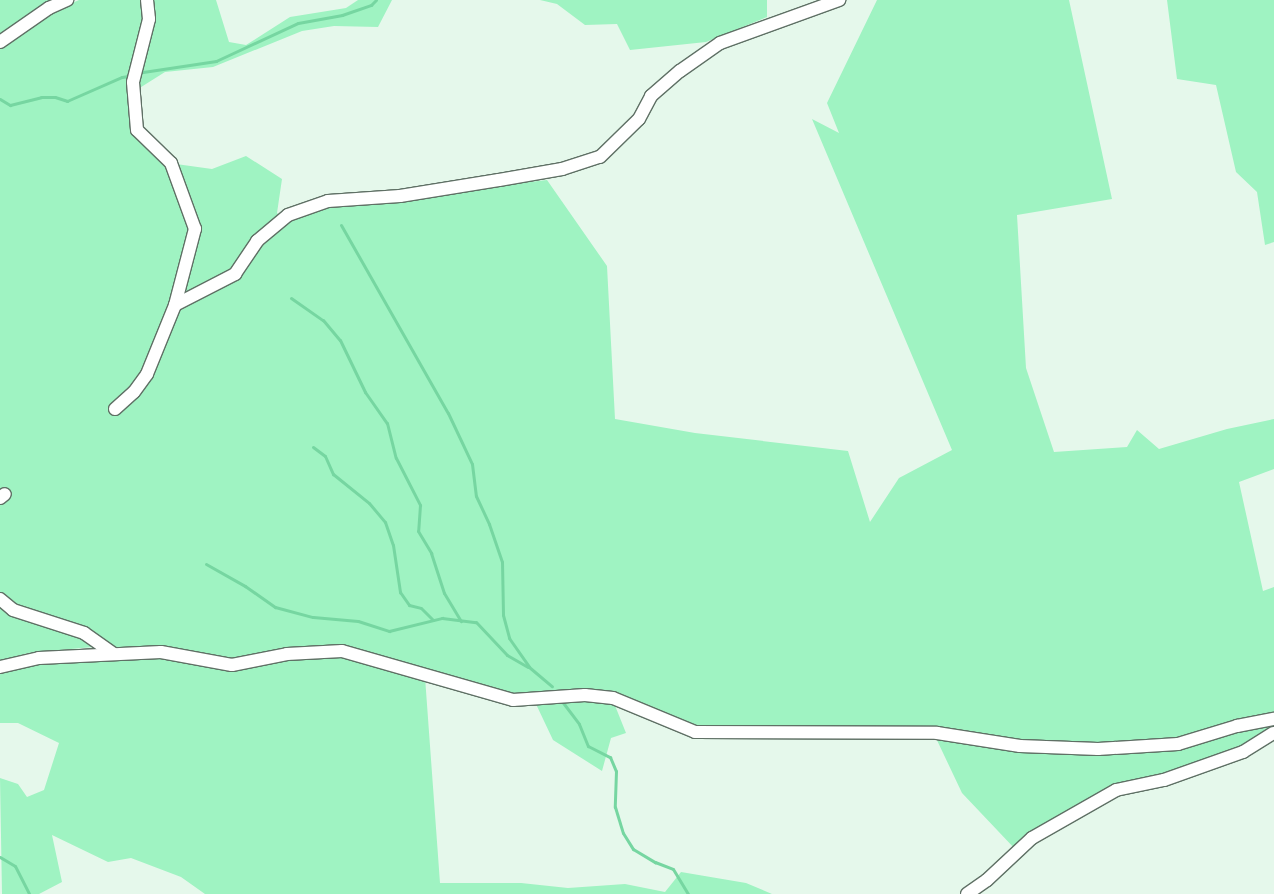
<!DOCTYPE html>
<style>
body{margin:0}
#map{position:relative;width:1274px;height:894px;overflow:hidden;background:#e5f8eb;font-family:"Open Sans",sans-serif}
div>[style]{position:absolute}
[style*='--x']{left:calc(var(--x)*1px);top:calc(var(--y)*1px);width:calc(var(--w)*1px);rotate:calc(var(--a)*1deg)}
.green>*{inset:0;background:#9ff3c2}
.stream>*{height:3px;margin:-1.5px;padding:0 1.5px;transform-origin:1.5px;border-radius:1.5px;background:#76d6a1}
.roads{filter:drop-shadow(1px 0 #5f7065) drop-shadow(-1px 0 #5f7065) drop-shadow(0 1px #5f7065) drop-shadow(0 -1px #5f7065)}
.minor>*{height:12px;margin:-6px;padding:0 6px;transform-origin:6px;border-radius:6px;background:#fff}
span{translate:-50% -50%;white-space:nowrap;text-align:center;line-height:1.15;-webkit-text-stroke:4px #fff;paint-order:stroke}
</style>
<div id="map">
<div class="green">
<i style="clip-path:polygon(0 0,54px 0,0 35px)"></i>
<i style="clip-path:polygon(79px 0,143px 0,145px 18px,134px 131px,167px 164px,191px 229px,171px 304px,138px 395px,177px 308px,239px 277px,259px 245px,291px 219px,328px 205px,547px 180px,607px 266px,615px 419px,695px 433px,848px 451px,870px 522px,899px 478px,952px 450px,812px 119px,839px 133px,827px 103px,877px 0,1069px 0,1112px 199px,1017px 215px,1026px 368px,1054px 452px,1127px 447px,1137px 430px,1159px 449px,1227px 429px,1274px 419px,1274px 469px,1239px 482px,1263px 591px,1274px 587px,1274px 713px,1178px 737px,1097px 743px,1019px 741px,939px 729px,866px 726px,789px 731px,696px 727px,613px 692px,513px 695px,343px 646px,286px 648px,232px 660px,162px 646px,119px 649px,87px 629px,15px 606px,0 594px,0 47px,55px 11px)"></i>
<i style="clip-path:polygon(151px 0,216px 0,229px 42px,246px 45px,290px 17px,346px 8px,358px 0,392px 0,378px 27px,334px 26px,302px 31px,213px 67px,165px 72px,138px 89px,136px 82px)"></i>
<i style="clip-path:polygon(540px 0,767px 0,767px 17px,706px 42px,630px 50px,617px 24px,585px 25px,557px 4px)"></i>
<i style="clip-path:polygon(1167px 0,1274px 0,1274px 242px,1265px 245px,1257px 192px,1236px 172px,1216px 85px,1177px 79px)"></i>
<i style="clip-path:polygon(246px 156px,282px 179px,277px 213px,280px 216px,232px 271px,180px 298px,199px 228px,176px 164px,212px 169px)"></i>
<i style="clip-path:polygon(0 606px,82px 638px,93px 647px,28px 653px,0 661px)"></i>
<i style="clip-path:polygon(161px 655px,233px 669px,290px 657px,341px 655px,425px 677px,440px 883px,521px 883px,568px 888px,625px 884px,665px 892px,681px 872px,746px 883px,772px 894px,205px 894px,181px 877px,131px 858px,108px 862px,52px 835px,62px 882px,39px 894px,2px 894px,0 778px,18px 784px,27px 797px,44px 790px,59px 743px,18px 723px,0 723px,0 670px,39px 661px)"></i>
<i style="clip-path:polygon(584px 700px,614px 703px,626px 733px,611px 738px,602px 771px,553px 740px,535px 702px)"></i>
<i style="clip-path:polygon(1274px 723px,1274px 729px,1251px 744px,1164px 775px,1115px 787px,1016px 850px,962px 793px,935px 736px,1097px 752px)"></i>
</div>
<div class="stream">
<i style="--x:143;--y:72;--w:74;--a:-8.6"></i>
<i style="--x:216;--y:61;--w:90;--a:-24.9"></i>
<i style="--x:298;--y:23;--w:45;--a:-10.3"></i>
<i style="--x:342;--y:15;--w:31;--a:-19"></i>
<i style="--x:371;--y:5;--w:7;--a:-45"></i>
<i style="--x:0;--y:99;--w:12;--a:31"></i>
<i style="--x:10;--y:105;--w:32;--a:-14"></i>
<i style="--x:41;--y:97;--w:14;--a:0"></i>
<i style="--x:55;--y:97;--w:13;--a:18"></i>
<i style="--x:67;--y:101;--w:60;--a:-23.6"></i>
<i style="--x:122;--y:77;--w:6;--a:-9"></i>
<i style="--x:341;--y:225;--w:216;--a:60.4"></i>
<i style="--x:448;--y:413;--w:56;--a:64.8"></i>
<i style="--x:472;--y:464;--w:32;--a:83"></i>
<i style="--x:476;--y:496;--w:31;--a:65"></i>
<i style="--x:489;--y:524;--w:40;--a:71.1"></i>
<i style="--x:502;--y:562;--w:53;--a:88.9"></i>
<i style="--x:503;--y:615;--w:24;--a:75"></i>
<i style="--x:509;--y:638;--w:35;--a:55"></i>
<i style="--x:529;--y:667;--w:30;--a:40"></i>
<i style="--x:291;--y:298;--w:39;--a:35"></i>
<i style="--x:323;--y:320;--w:26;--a:50"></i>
<i style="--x:340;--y:340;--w:58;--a:64.3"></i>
<i style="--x:365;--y:392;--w:38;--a:55"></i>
<i style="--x:387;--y:423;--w:36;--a:76"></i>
<i style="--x:396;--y:458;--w:53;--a:62.9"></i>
<i style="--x:420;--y:505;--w:26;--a:94"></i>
<i style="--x:418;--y:531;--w:26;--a:59"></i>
<i style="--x:431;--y:553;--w:42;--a:72"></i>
<i style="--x:444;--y:593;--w:33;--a:59"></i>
<i style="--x:313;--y:447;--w:15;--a:37"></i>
<i style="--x:325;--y:456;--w:20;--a:66"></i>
<i style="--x:333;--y:474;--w:46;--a:38.9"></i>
<i style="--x:369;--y:503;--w:25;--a:50"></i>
<i style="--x:385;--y:522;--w:24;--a:71"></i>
<i style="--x:393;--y:545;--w:48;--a:81.5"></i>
<i style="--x:400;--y:592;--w:16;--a:55"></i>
<i style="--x:409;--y:605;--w:12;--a:14"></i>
<i style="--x:421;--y:608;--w:17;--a:45"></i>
<i style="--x:206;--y:564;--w:45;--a:29.4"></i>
<i style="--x:245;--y:586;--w:37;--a:35"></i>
<i style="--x:275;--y:607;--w:39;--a:15"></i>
<i style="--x:313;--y:617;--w:45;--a:5.1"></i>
<i style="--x:358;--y:621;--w:33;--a:18"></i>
<i style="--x:389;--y:631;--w:55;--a:-13.8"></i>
<i style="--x:442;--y:618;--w:34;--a:7"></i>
<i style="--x:476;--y:622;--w:45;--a:46.8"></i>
<i style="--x:507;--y:655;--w:24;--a:30"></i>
<i style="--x:561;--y:700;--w:30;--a:53"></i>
<i style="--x:579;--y:724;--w:24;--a:68"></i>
<i style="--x:588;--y:746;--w:25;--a:27"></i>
<i style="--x:610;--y:757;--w:15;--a:67"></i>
<i style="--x:616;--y:771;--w:36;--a:92"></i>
<i style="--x:615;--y:807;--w:27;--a:73"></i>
<i style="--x:623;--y:833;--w:19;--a:58"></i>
<i style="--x:633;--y:849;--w:26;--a:31"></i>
<i style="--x:655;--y:862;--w:19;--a:21"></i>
<i style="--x:673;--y:869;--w:29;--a:59"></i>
<i style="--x:0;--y:857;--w:17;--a:31"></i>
<i style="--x:15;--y:866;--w:31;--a:63"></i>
</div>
<div class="roads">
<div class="minor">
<i style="--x:0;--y:42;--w:60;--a:-34.8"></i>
<i style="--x:49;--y:8;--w:20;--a:-24"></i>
<i style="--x:175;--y:305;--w:68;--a:-27.3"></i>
<i style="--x:235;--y:274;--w:40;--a:-56"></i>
<i style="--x:257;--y:241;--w:40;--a:-40"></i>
<i style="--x:288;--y:215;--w:42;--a:-19.3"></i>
<i style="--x:328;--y:201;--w:72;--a:-4"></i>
<i style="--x:400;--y:196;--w:100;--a:-9.2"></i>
<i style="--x:499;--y:180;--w:64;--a:-9.9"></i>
<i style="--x:562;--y:169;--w:40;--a:-18"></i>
<i style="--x:600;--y:157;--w:54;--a:-44.3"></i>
<i style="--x:639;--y:119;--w:26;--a:-62"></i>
<i style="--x:651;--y:96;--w:38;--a:-41"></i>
<i style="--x:680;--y:71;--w:49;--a:-35"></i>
<i style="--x:720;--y:43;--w:127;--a:-19.9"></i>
<i style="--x:115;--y:409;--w:25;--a:-42"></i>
<i style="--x:134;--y:392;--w:22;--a:-54"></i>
<i style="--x:147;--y:374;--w:74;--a:-67.9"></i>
<i style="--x:175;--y:305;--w:79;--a:-75.3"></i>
<i style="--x:195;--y:229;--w:70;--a:-110"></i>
<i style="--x:171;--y:163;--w:47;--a:-135.9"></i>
<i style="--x:137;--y:130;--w:48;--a:-94.8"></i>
<i style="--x:133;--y:82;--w:65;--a:-75.7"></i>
<i style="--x:149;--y:19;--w:19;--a:-96"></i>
<i style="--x:0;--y:498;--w:6;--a:-39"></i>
<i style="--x:0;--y:599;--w:17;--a:40"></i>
<i style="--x:13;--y:610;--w:75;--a:17.9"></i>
<i style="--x:84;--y:633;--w:35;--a:35"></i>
<i style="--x:0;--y:667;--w:40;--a:-13"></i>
<i style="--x:39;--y:658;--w:122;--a:-2.8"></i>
<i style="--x:161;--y:652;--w:72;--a:10.4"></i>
<i style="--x:232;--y:665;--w:56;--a:-11.3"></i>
<i style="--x:287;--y:654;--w:55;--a:-3.1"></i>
<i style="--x:342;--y:651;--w:178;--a:16"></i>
<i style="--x:513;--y:700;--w:72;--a:-4"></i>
<i style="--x:585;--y:695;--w:28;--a:6"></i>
<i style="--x:613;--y:698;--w:89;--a:22.5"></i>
<i style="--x:695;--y:732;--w:242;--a:0.2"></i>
<i style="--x:937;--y:733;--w:84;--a:8.9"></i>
<i style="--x:1020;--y:746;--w:78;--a:2.2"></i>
<i style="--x:1098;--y:749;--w:80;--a:-3.6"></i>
<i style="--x:1178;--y:744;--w:62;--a:-17"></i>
<i style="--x:1237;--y:726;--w:38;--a:-11"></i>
<i style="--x:967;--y:894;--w:24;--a:-35"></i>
<i style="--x:987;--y:880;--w:62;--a:-43"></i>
<i style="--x:1032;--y:838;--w:97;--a:-29.7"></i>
<i style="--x:1116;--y:790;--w:49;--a:-11.8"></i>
<i style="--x:1164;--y:780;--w:84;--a:-19.5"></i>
<i style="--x:1243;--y:752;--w:36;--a:-32"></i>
</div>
</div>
</div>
